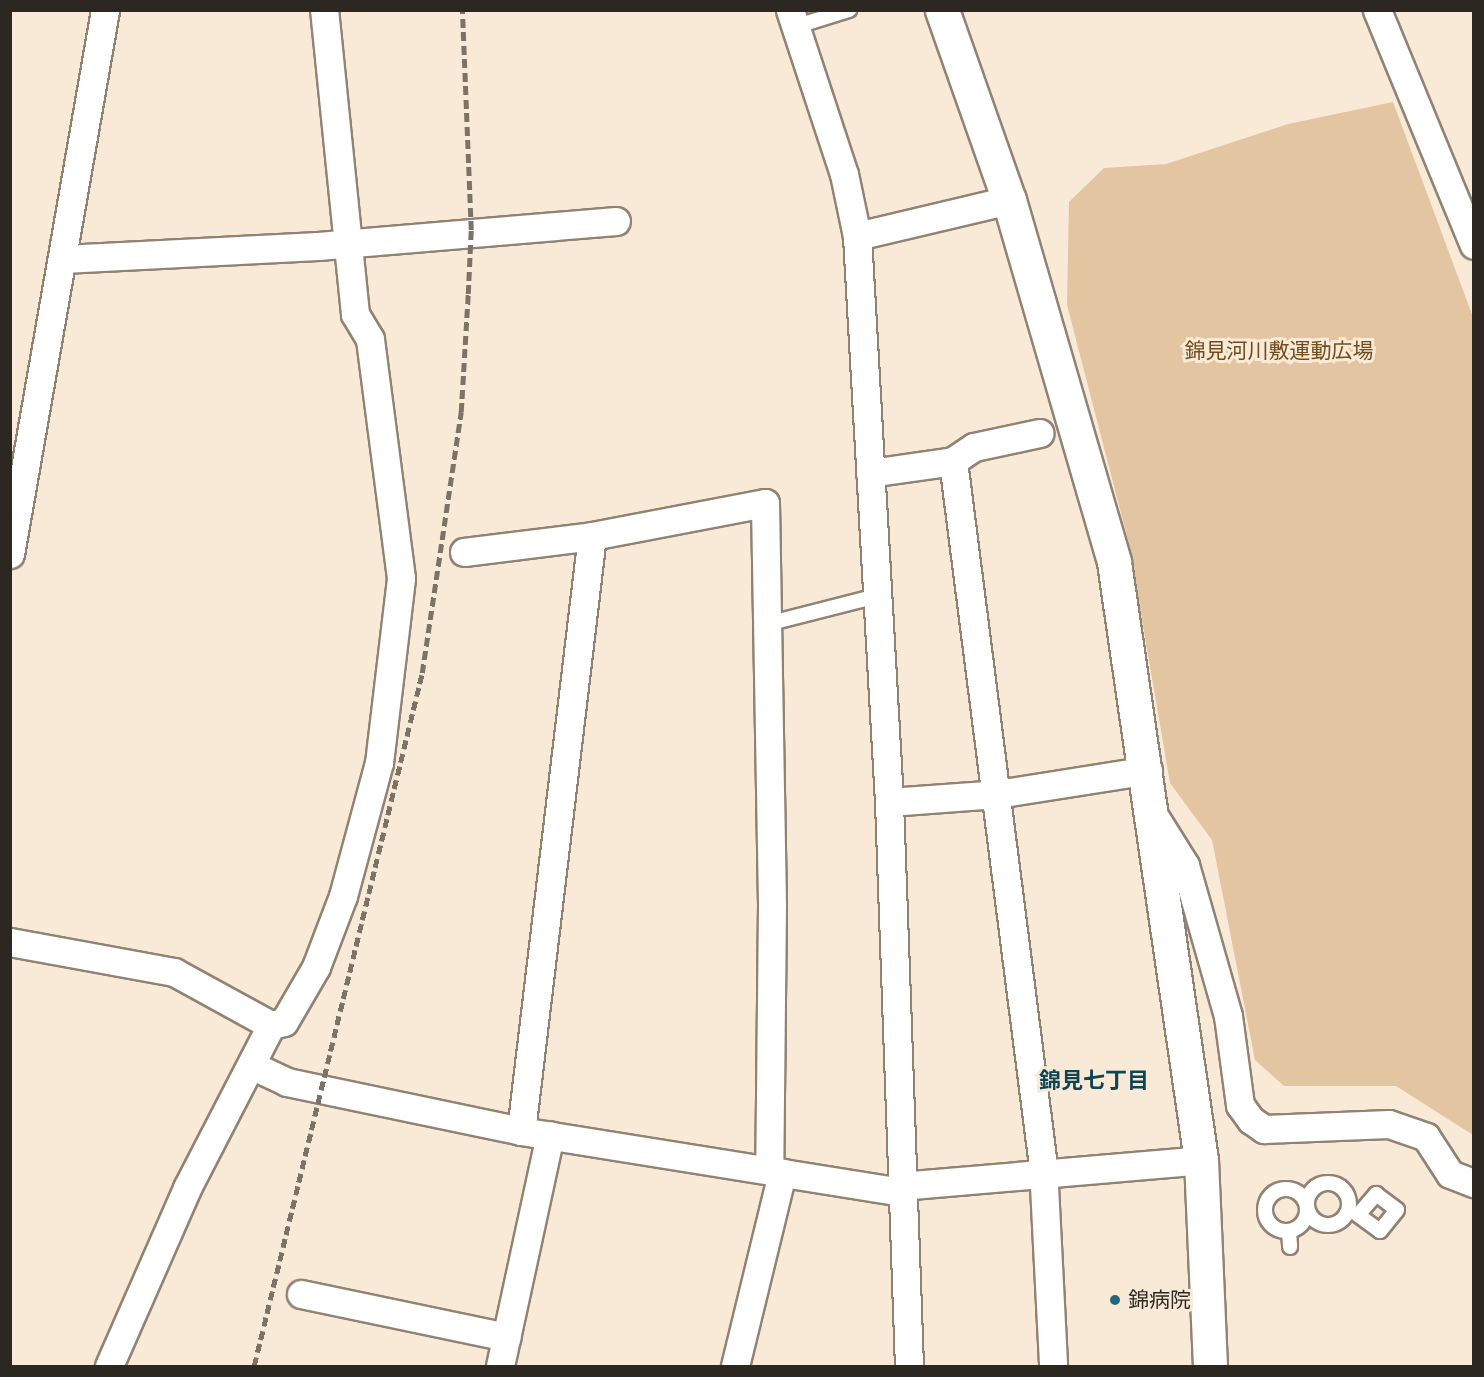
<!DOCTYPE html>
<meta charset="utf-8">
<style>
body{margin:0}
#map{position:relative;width:1484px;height:1377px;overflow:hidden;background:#f9ead8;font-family:Rubik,"Noto Sans JP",sans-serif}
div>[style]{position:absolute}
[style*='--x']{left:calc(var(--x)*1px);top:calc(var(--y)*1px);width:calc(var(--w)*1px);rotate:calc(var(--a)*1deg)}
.green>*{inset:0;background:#e3c5a2}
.roads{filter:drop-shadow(2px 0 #918374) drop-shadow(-2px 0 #918374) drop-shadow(0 2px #918374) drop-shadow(0 -2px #918374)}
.service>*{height:14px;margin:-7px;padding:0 7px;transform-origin:7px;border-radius:7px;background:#fff}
.service>.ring{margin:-7px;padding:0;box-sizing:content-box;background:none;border:14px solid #fff;border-radius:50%}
.minor>*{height:27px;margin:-13.5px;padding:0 13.5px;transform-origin:13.5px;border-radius:13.5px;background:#fff}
.tertiary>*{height:33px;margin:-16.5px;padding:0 16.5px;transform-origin:16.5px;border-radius:16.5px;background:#fff}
.rail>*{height:4.5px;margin-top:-2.25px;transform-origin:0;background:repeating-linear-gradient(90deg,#7c7368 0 9px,transparent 0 13.5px)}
.dots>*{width:16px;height:16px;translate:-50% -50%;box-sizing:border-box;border:3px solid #f9ead8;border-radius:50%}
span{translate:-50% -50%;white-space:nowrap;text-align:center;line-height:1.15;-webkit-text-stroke:6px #f9ead8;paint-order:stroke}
.park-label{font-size:21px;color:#724d1b}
.poi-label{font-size:21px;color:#2d2721}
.left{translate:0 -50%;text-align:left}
.neighbourhood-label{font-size:22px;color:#0e4554;font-weight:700}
.frame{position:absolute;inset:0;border:12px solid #2d2721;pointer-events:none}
</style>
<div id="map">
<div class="green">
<i style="clip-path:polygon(1393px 102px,1473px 317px,1473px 1135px,1396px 1086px,1284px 1086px,1255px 1060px,1212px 840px,1170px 783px,1129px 544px,1067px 305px,1069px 202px,1104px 168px,1166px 164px,1288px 124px)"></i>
</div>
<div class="roads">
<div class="service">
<i style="--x:794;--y:27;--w:58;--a:-17.2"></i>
<i style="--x:767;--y:624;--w:114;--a:-14.3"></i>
<i class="ring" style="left:1307px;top:1183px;width:28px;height:28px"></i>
<i class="ring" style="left:1265px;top:1189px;width:28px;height:28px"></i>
<i style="--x:1376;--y:1194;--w:26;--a:37"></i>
<i style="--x:1397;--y:1210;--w:27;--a:129"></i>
<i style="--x:1380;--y:1231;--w:27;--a:-144"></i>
<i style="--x:1358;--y:1215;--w:28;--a:-49"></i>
<i style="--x:1289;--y:1231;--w:16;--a:86"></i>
</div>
<div class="minor">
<i style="--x:790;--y:10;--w:173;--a:71.8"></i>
<i style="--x:844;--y:174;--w:63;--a:78.2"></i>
<i style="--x:857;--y:236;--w:567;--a:86.76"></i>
<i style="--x:889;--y:802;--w:564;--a:87.97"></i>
<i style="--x:1377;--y:10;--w:254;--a:67.6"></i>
<i style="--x:857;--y:236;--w:156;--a:-13.3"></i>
<i style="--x:63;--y:259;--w:255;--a:-2.9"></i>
<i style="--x:318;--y:246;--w:299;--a:-4.8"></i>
<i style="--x:953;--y:461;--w:25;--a:-34"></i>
<i style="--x:974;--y:447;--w:67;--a:-12"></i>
<i style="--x:870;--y:473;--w:84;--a:-8.2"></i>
<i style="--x:953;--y:461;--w:711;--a:82.72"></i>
<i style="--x:1043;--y:1166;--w:200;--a:87.1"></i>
<i style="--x:464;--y:552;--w:129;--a:-7.1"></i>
<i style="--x:592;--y:536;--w:176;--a:-10.8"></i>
<i style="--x:765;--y:503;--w:402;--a:89"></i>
<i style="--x:772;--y:905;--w:265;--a:90.6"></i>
<i style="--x:10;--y:554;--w:552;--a:-80.09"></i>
<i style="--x:889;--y:802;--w:108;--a:-4.2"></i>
<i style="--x:997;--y:794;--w:153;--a:-9"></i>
<i style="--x:1153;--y:814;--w:60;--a:57.9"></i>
<i style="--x:1185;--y:865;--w:157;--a:74.1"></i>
<i style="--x:1228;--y:1016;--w:90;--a:82.3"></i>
<i style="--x:1240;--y:1105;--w:19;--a:54"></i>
<i style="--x:1251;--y:1120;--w:16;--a:35"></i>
<i style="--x:1264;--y:1129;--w:125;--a:-2.3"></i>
<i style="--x:1389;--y:1124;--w:39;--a:19"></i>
<i style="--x:1426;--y:1137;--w:44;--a:57"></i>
<i style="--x:1450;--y:1174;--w:26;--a:21"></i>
<i style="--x:10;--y:942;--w:167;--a:10.4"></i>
<i style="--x:174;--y:972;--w:111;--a:28.7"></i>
<i style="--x:251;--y:1065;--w:40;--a:25"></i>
<i style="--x:287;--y:1082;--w:239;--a:11.8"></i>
<i style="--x:521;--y:1131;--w:384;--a:9.1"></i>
<i style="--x:521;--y:1131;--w:599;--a:-83.2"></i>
<i style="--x:900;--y:1186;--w:302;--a:-4.9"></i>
<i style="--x:301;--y:1294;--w:210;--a:11.8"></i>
<i style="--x:109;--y:1366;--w:194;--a:-66.3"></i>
<i style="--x:187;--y:1188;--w:183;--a:-62.7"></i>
<i style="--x:271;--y:1025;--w:13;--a:-13"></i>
<i style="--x:284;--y:1022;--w:64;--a:-59.8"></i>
<i style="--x:316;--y:967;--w:76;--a:-69.2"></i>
<i style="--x:343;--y:896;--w:138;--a:-74.9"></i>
<i style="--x:379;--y:763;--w:186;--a:-83.2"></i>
<i style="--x:401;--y:578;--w:241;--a:-97.4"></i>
<i style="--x:370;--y:339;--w:29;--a:-121"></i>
<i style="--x:355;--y:314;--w:306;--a:-95.8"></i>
<i style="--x:500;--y:1366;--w:236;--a:-77.8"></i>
<i style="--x:735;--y:1366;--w:199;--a:-76.3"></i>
</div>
<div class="tertiary">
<i style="--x:942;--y:10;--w:201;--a:70.6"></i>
<i style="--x:1009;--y:200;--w:377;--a:73.8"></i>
<i style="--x:1114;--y:562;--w:604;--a:81.72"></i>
<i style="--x:1201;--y:1160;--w:206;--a:87.5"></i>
</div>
</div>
<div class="rail">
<i style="--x:254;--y:1366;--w:713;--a:-76.37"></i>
<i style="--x:422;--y:673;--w:264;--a:-81.5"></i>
<i style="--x:461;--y:412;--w:118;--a:-86.6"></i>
<i style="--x:468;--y:294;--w:64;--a:-87.3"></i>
<i style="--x:471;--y:230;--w:220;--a:-92.3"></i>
</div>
<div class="dots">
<i style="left:1115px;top:1300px;background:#25677a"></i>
</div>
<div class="park-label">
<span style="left:1279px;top:351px">錦見河川敷運動広場</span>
</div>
<div class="poi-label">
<span class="left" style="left:1128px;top:1300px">錦病院</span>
</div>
<div class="neighbourhood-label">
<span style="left:1094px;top:1081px">錦見七丁目</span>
</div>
<div class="frame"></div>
</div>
